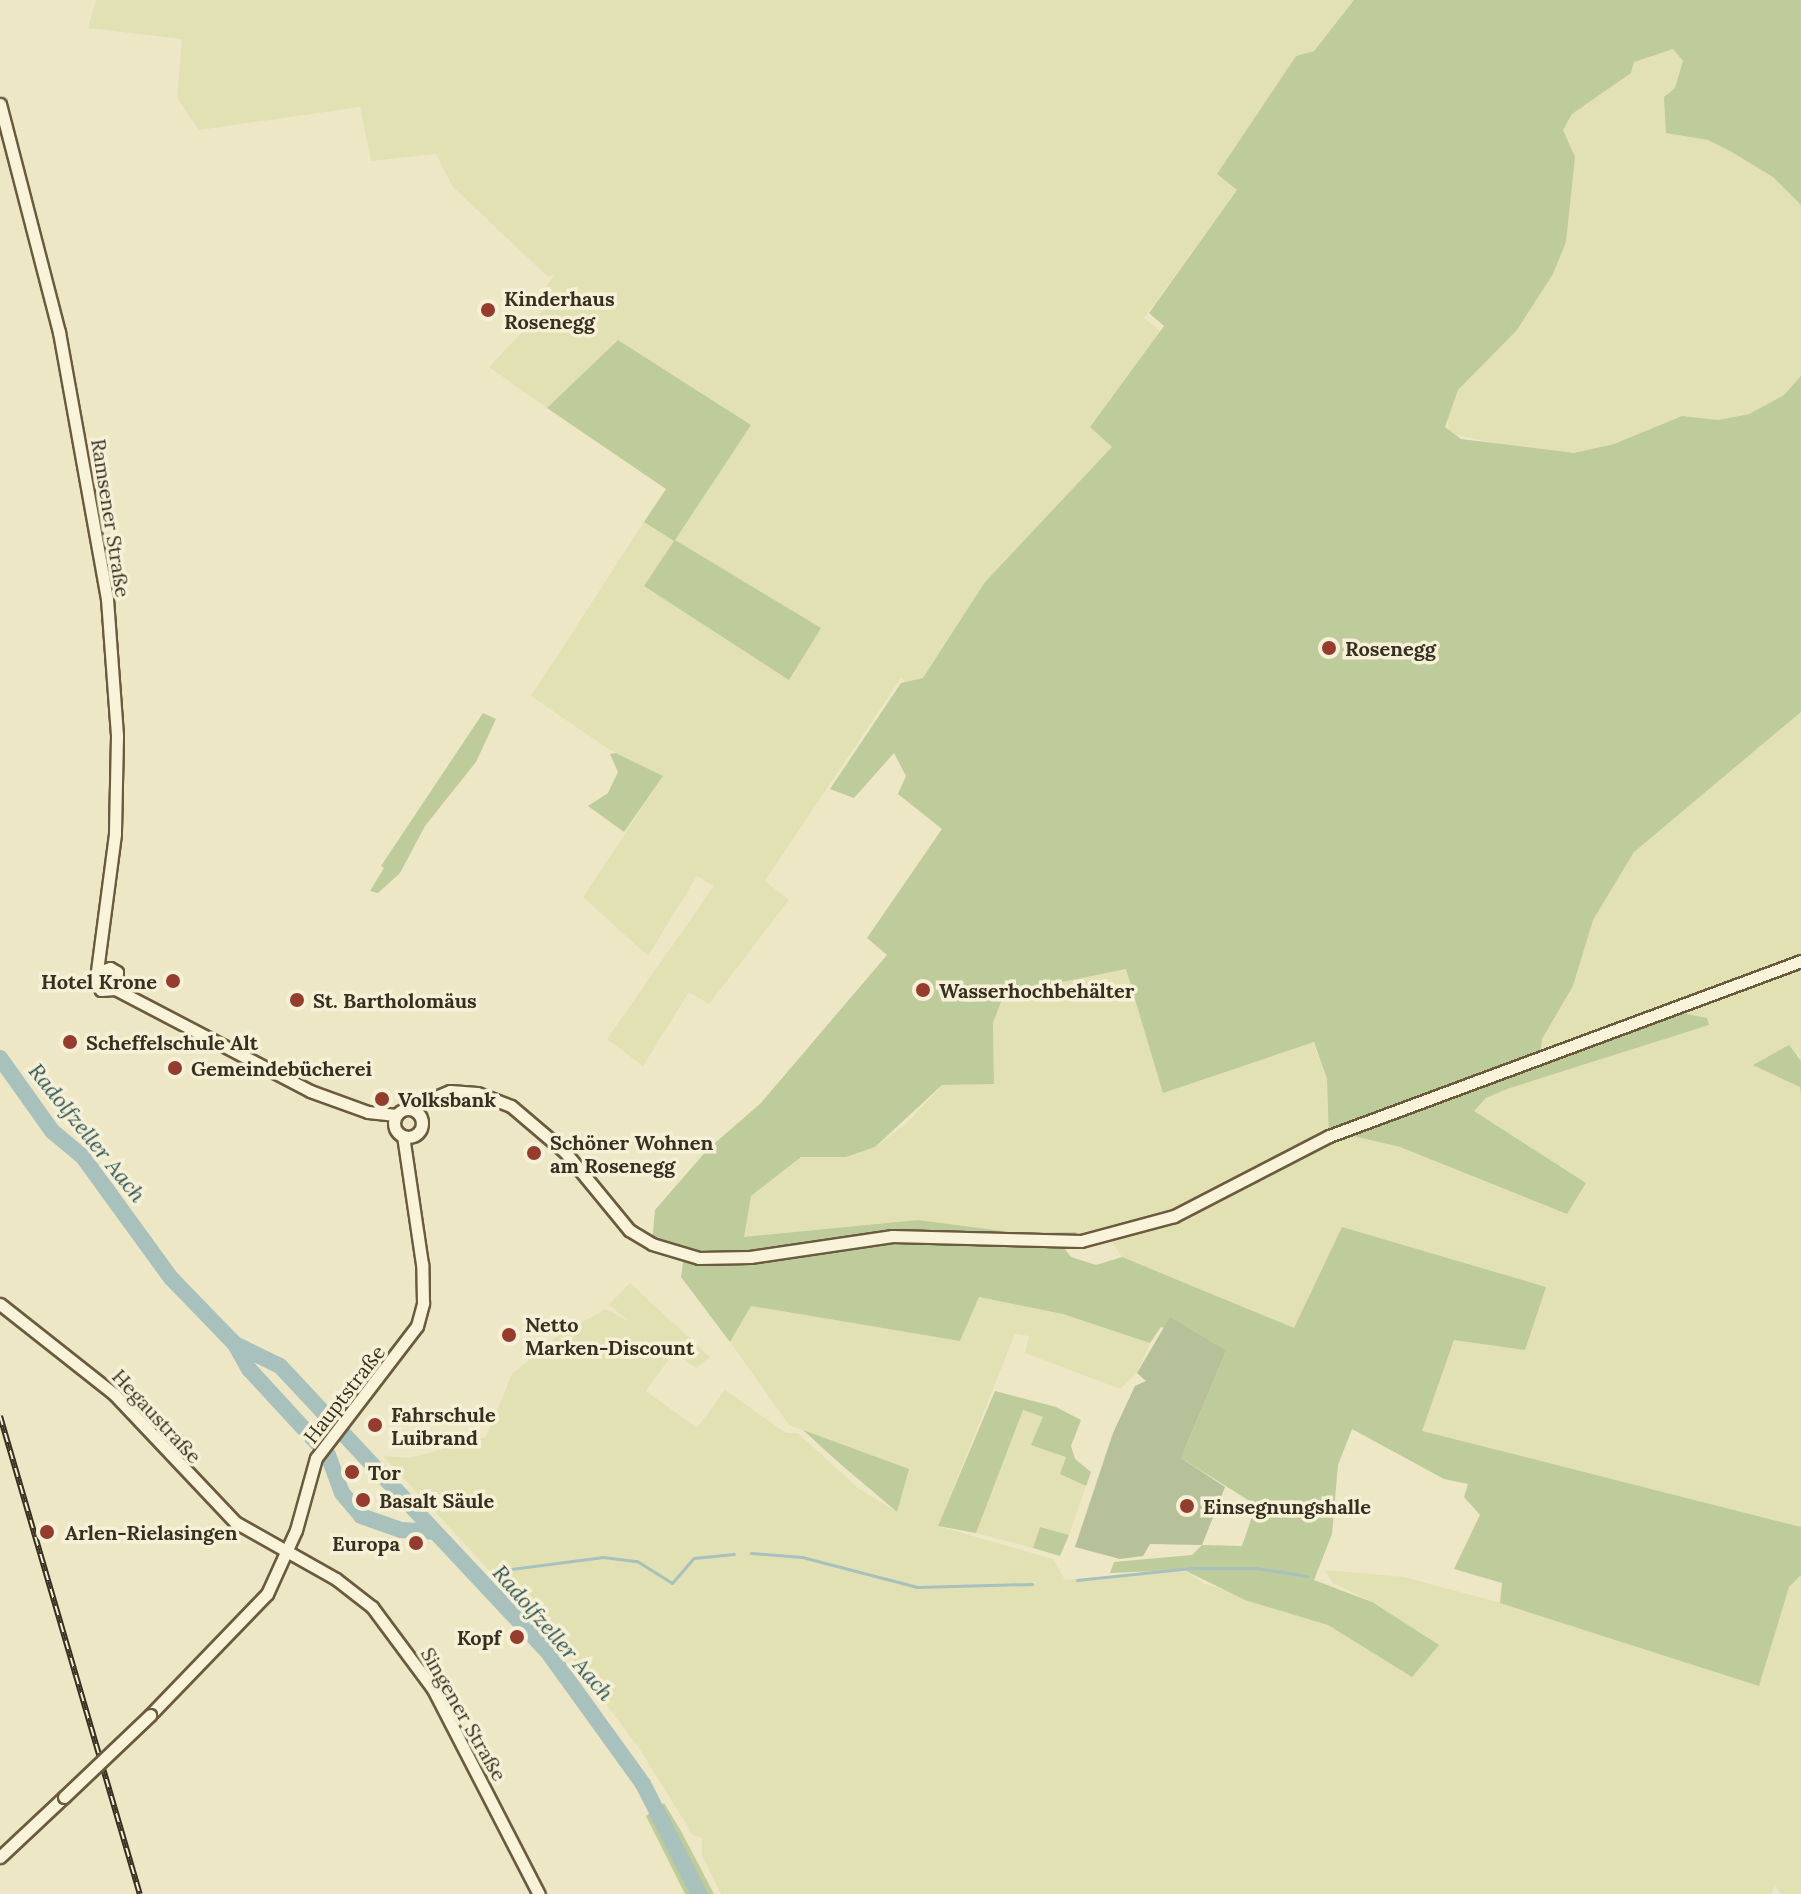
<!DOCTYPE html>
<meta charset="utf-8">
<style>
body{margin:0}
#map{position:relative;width:1801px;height:1894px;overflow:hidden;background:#ede7c6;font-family:Lora,serif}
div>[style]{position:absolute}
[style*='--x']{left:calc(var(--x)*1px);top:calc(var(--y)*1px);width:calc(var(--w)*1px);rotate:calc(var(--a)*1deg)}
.farmland>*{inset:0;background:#e2e1b4}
.green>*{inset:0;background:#becb9a}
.cemetery>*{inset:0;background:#b6c099}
.stream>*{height:3px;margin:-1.5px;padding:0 1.5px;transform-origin:1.5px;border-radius:1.5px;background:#a8c1bd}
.river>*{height:16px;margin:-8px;padding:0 8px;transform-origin:8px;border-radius:8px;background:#a8c1bd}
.roads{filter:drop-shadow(2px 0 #6a5b3f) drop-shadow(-2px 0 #6a5b3f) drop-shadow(0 2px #6a5b3f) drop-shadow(0 -2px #6a5b3f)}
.secondary>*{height:11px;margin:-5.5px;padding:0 5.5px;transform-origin:5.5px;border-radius:5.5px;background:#f8f3d9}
.secondary>.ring{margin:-5.5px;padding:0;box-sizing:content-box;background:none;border:11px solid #f8f3d9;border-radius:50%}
.rail>*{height:6px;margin-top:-3px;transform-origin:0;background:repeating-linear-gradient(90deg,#f5f0d6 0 9px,#392f20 0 18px);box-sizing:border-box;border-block:2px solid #392f20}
.bridges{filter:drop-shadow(2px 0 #6a5b3f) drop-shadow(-2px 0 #6a5b3f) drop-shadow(0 2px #6a5b3f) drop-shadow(0 -2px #6a5b3f)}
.secondary-bridge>*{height:11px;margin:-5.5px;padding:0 5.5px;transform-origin:5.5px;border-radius:5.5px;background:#f8f3d9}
.dots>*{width:22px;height:22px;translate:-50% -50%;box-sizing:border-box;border:4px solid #f5f0d6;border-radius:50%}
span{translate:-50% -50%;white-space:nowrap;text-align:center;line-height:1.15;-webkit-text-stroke:7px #f5f0d6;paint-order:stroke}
.poi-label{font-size:20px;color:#392f20;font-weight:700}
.left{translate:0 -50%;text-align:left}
.right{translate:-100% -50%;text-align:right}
.street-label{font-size:20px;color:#392f20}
.water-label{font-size:22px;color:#2f5558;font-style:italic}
</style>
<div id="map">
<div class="farmland">
<i style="clip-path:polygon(evenodd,96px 0,1354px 0,1314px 51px,1296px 56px,1217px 174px,1237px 190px,1144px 318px,1160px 331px,1090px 427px,1113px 447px,985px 582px,923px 679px,909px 686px,901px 678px,765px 881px,789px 900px,709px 1004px,689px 992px,643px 1066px,607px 1039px,714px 886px,697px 876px,648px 956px,583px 897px,663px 776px,607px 748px,531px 696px,644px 522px,674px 540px,751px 425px,618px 340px,547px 408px,489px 367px,554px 299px,542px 293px,554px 275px,548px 277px,453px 187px,436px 154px,371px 161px,360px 107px,199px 130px,177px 98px,182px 39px,88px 28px,96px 0,675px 541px,820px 628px,789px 679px,644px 586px,675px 541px)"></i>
<i style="clip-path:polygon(1673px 48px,1684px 61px,1666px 133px,1708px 140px,1731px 151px,1773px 177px,1801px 205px,1801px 376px,1784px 395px,1749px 414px,1718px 420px,1682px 416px,1614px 444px,1574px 453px,1524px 450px,1449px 433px,1447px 410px,1458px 390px,1517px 330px,1553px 274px,1575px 157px,1563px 130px,1572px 114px,1631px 73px,1634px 62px)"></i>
<i style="clip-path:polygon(1801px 712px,1801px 1061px,1796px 1048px,1801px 1095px,1801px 1527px,1421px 1432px,1454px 1340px,1342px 1227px,1294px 1329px,1122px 1257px,1108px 1236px,1081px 1241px,1076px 1232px,1018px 1233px,918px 1220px,744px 1238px,750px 1196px,801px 1157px,846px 1157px,875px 1147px,906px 1124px,942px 1085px,994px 1084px,993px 1023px,1004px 994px,1127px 969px,1163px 1092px,1313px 1042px,1327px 1079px,1330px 1135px,1346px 1129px,1349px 1135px,1400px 1147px,1567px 1214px,1585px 1183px,1474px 1111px,1486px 1098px,1507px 1089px,1709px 1025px,1707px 1018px,1687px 1014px,1682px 1004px,1540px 1056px,1542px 1039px,1573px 986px,1593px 920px,1634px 852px)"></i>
<i style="clip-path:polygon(630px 1283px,710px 1357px,696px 1368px,674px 1352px,646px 1391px,697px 1428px,725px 1390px,786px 1433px,798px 1433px,858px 1488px,897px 1512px,908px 1469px,789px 1425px,730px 1342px,751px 1306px,960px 1341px,979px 1297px,1063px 1314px,1150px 1343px,1137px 1373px,1120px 1389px,1025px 1353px,1029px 1336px,1015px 1334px,938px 1526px,1053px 1559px,1065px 1580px,1184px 1570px,1203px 1583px,1328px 1625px,1412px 1677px,1372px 1602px,1333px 1583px,1324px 1570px,1404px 1577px,1557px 1618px,1759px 1686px,1789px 1587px,1801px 1575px,1801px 1894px,1781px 1894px,1775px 1886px,1771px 1894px,721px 1894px,702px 1855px,702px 1838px,693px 1835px,639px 1748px,576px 1664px,383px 1456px,410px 1458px,486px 1437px,512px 1374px,560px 1334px,606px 1309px,630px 1322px,609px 1305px)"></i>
<i style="clip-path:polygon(1022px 1410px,1043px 1417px,1066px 1457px,1060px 1474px,1086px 1486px,1069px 1535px,1040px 1527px,1033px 1548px,976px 1533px)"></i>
</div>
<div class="green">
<i style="clip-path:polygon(1354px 0,1801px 0,1801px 205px,1773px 177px,1730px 151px,1708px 140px,1666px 133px,1664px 97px,1675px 88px,1683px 61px,1673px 49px,1634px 62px,1631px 73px,1572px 114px,1563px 130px,1575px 157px,1566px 242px,1553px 274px,1517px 330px,1458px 390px,1445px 427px,1461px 439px,1574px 453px,1614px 444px,1682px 416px,1718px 420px,1749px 414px,1784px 395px,1801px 376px,1801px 712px,1634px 852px,1593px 920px,1573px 986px,1542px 1039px,1540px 1055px,1682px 1003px,1687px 1014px,1707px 1018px,1709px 1025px,1507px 1089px,1486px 1098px,1474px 1111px,1586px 1183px,1567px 1214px,1400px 1147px,1349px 1135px,1346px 1129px,1329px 1136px,1327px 1079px,1314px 1042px,1163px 1093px,1126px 969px,1004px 994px,993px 1023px,994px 1084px,942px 1085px,875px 1147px,846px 1157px,801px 1157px,751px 1196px,744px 1237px,918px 1220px,1018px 1233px,1076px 1232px,1081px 1241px,1060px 1243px,1071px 1257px,1096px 1265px,1122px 1257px,1294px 1328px,1342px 1227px,1546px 1287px,1525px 1350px,1454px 1340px,1422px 1431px,1801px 1527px,1801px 1575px,1789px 1587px,1759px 1686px,1500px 1603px,1502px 1583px,1454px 1569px,1480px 1515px,1464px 1497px,1468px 1484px,1444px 1479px,1352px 1429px,1338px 1465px,1332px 1534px,1314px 1580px,1372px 1602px,1439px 1645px,1412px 1677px,1328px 1625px,1245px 1600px,1184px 1570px,1110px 1573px,1114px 1562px,1192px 1555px,1202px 1545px,1242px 1546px,1256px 1505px,1181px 1458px,1226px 1351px,1161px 1327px,1150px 1343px,1063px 1314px,979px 1297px,960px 1341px,751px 1306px,730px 1342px,681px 1277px,684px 1255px,652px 1244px,655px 1210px,708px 1149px,761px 1103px,887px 955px,867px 938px,942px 829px,898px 794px,906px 776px,894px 753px,854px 798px,830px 789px,901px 683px,923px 678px,985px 582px,1112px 447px,1090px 427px,1164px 326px,1149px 313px,1237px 190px,1217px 174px,1296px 56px,1314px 51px)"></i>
<i style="clip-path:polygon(618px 340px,751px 425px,675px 540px,821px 628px,789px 680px,644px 586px,674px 541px,644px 522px,666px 489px,547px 408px)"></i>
<i style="clip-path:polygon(483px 713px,496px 719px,476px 762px,425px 826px,400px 873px,378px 893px,370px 891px,384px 868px,381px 866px)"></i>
<i style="clip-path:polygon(616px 753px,663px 776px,624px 832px,588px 806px,608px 793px,618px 772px,610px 754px)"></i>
<i style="clip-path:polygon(1789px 1045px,1801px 1061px,1801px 1095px,1800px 1087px,1753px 1065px)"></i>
<i style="clip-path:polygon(995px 1391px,1056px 1407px,1081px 1420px,1071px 1446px,1075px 1459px,1091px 1472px,1086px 1486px,1060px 1474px,1066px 1457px,1031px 1445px,1043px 1417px,1023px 1410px,976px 1533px,938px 1526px)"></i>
<i style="clip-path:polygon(803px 1430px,909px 1469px,897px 1512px,837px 1461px)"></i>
<i style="clip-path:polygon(1040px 1527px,1069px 1535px,1060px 1556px,1033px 1548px)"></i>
<i style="clip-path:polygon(664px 1803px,681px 1831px,714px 1894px,685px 1894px,646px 1816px)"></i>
</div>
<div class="cemetery">
<i style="clip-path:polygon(1170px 1317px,1226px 1351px,1181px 1458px,1225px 1487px,1202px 1545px,1150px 1544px,1143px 1556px,1120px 1559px,1075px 1547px,1113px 1433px,1135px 1386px,1146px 1381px,1137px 1373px)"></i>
</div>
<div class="stream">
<i style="--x:751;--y:1553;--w:51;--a:4.5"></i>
<i style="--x:802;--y:1557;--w:119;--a:14.6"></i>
<i style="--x:917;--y:1587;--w:115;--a:-1.5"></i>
<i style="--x:504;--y:1570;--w:100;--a:-7.5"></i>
<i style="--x:603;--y:1557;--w:34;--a:7"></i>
<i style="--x:637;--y:1561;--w:41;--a:32.2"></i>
<i style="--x:672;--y:1583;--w:33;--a:-49"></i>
<i style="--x:694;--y:1558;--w:40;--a:-5.7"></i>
<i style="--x:1077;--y:1580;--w:115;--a:-6"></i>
<i style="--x:1191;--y:1568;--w:65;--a:0"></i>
<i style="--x:1256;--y:1568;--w:52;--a:8.9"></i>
</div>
<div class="river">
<i style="--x:0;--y:1058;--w:90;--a:54.5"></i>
<i style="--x:52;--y:1131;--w:40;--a:40"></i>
<i style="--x:83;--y:1157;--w:150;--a:54"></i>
<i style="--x:171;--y:1278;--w:92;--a:45.9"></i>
<i style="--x:235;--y:1344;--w:50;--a:26.1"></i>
<i style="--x:280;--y:1366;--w:396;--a:46.9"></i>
<i style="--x:550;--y:1655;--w:159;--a:54.2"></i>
<i style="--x:643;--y:1784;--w:123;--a:63"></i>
<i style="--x:235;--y:1344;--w:29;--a:61"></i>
<i style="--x:249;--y:1369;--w:117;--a:47.4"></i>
<i style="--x:328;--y:1455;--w:40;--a:69.8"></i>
<i style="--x:342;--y:1493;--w:30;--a:50"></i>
<i style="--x:361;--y:1516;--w:42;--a:19.3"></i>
<i style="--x:401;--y:1530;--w:33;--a:3"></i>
</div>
<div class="roads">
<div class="secondary">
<i style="--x:0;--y:104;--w:236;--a:75.5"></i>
<i style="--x:59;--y:332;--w:271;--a:79.8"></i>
<i style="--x:107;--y:599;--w:137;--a:85.8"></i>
<i style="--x:117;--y:736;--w:98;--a:91.2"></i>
<i style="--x:115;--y:834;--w:146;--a:97.5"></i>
<i style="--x:96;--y:979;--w:12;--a:66"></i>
<i style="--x:101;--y:990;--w:14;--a:-4"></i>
<i style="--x:115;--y:989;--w:17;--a:-83"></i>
<i style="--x:117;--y:972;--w:8;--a:-150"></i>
<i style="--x:110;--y:968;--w:12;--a:160"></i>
<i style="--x:115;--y:989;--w:220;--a:27.6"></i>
<i style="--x:310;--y:1091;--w:62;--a:19.9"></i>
<i style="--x:368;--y:1112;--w:28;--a:6"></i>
<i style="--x:409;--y:1108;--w:44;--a:-22.5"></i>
<i style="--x:450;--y:1091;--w:27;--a:4"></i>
<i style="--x:477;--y:1093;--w:36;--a:21"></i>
<i style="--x:511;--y:1106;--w:71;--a:40.4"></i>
<i style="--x:565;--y:1152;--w:101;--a:50.6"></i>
<i style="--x:629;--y:1230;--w:27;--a:31"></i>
<i style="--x:652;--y:1244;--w:49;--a:16.6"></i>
<i style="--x:699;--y:1258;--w:51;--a:-1.1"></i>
<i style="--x:750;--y:1257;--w:144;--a:-8.4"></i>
<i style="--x:892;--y:1236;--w:189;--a:1.5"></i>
<i style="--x:1081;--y:1241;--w:96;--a:-15"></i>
<i style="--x:1174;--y:1216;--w:174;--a:-27.3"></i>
<i style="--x:1329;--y:1136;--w:503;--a:-20.34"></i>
<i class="ring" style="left:394px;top:1109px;width:17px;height:17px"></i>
<i style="--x:0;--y:1304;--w:145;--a:38.3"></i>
<i style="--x:114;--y:1394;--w:176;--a:46.6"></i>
<i style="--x:235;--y:1522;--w:116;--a:29.4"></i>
<i style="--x:336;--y:1579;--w:46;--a:37.9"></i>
<i style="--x:372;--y:1607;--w:102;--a:53.4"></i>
<i style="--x:433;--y:1689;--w:231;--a:62.7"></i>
<i style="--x:150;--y:1715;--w:168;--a:-46"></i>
<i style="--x:267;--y:1594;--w:70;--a:-65.6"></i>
<i style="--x:296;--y:1530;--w:75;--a:-74.5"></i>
<i style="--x:316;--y:1458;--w:166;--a:-52.6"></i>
<i style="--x:417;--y:1326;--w:24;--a:-75"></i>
<i style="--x:423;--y:1303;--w:39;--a:-91"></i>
<i style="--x:422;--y:1264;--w:129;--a:-98.4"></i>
<i style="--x:0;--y:1857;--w:88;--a:-43.2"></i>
</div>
</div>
<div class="rail">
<i style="--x:0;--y:1416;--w:498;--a:73.7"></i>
</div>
<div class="bridges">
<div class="secondary-bridge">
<i style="--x:64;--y:1797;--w:119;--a:-43.6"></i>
</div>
</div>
<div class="dots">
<i style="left:488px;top:310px;background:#953c2e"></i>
<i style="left:1329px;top:648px;background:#953c2e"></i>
<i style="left:173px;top:981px;background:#953c2e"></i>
<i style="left:923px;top:990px;background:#953c2e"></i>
<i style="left:297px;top:1000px;background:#953c2e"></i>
<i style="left:70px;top:1042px;background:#953c2e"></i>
<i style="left:175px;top:1068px;background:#953c2e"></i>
<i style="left:382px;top:1099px;background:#953c2e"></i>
<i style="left:534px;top:1153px;background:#953c2e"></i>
<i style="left:509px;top:1335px;background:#953c2e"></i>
<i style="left:375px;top:1425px;background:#953c2e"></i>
<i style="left:352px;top:1472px;background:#953c2e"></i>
<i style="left:363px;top:1500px;background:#953c2e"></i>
<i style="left:1187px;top:1506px;background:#953c2e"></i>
<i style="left:47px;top:1532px;background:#953c2e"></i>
<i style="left:416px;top:1543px;background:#953c2e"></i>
<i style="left:517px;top:1637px;background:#953c2e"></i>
</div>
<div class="poi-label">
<span class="left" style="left:504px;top:310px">Kinderhaus<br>Rosenegg</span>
<span class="left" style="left:1345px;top:648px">Rosenegg</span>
<span class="right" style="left:157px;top:981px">Hotel Krone</span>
<span class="left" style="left:939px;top:990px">Wasserhochbehälter</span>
<span class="left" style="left:313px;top:1000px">St. Bartholomäus</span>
<span class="left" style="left:86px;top:1042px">Scheffelschule Alt</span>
<span class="left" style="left:191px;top:1068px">Gemeindebücherei</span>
<span class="left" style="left:398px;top:1099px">Volksbank</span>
<span class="left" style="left:550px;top:1154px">Schöner Wohnen<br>am Rosenegg</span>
<span class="left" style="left:525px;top:1336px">Netto<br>Marken-Discount</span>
<span class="left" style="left:391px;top:1426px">Fahrschule<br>Luibrand</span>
<span class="left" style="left:368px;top:1472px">Tor</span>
<span class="left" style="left:379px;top:1500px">Basalt Säule</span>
<span class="left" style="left:1203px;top:1506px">Einsegnungshalle</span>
<span class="left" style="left:65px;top:1532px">Arlen-Rielasingen</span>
<span class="right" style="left:400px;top:1543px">Europa</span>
<span class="right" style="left:501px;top:1637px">Kopf</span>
</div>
<div class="street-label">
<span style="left:111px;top:518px;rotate:81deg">Ramsener Straße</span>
<span style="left:344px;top:1394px;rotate:-52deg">Hauptstraße</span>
<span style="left:157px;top:1416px;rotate:47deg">Hegaustraße</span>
<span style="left:464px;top:1714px;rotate:60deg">Singener Straße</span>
</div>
<div class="water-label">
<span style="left:87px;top:1133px;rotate:51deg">Radolfzeller Aach</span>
<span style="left:553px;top:1633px;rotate:49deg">Radolfzeller Aach</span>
</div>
</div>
